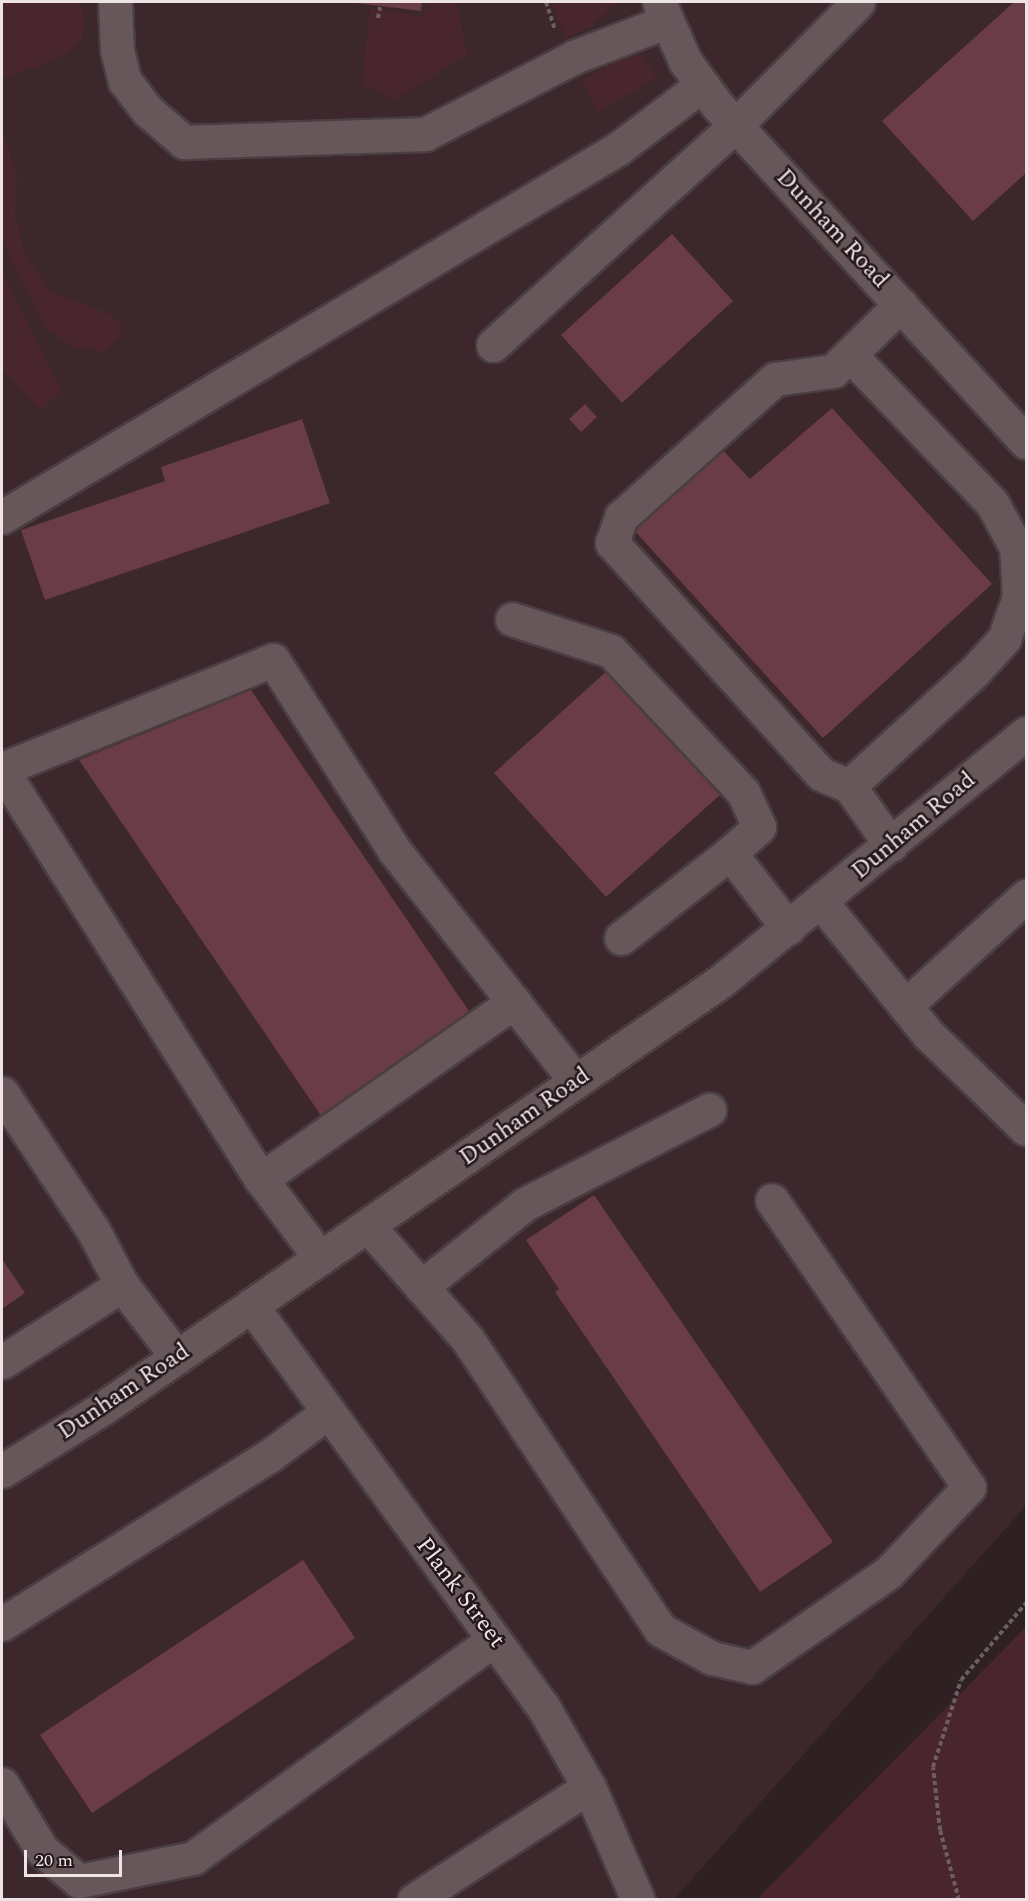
<!DOCTYPE html>
<style>
body{margin:0}
#map{position:relative;width:1028px;height:1901px;overflow:hidden;background:#2e2023;font-family:Spectral,serif}
div>[style]{position:absolute}
[style*='--x']{left:calc(var(--x)*1px);top:calc(var(--y)*1px);width:calc(var(--w)*1px);rotate:calc(var(--a)*1deg)}
.built>*{inset:0;background:#3c272c}
.green>*{inset:0;background:#49252e}
.building>*{inset:0;background:#693c47}
.path>*{height:4px;margin-top:-2px;transform-origin:0;background:repeating-linear-gradient(90deg,#6c5f62 0 4.5px,transparent 0 7.5px)}
.roads{filter:drop-shadow(2px 0 #4a3e41) drop-shadow(-2px 0 #4a3e41) drop-shadow(0 2px #4a3e41) drop-shadow(0 -2px #4a3e41)}
.minor>*{height:33px;margin:-16.5px;padding:0 16.5px;transform-origin:16.5px;border-radius:16.5px;background:#67575a}
span{translate:-50% -50%;white-space:nowrap;text-align:center;line-height:1.15;-webkit-text-stroke:5px #24171a;paint-order:stroke}
.street-label{font-size:24px;color:#eee4e6}
.frame{position:absolute;inset:0;border:3px solid #eee4e6;pointer-events:none}
.scale{position:absolute;left:24px;top:1850px;width:98px;height:27px;box-sizing:border-box;border:3px solid #eee4e6;border-top:0;padding-left:8px;font-size:18px;line-height:21px;white-space:nowrap;color:#eee4e6;-webkit-text-stroke:4px #24171a;paint-order:stroke}
</style>
<div id="map">
<div class="built">
<i style="clip-path:polygon(2px 2px,1026px 2px,1026px 1506px,674px 1899px,2px 1900px)"></i>
</div>
<div class="green">
<i style="clip-path:polygon(2px 2px,80px 2px,85px 24px,81px 40px,62px 57px,2px 79px)"></i>
<i style="clip-path:polygon(426px 2px,457px 2px,467px 55px,396px 99px,362px 85px,370px 8px,424px 16px)"></i>
<i style="clip-path:polygon(550px 2px,618px 2px,592px 26px,566px 38px)"></i>
<i style="clip-path:polygon(632px 53px,643px 56px,657px 78px,598px 112px,582px 80px)"></i>
<i style="clip-path:polygon(2px 131px,18px 180px,15px 214px,26px 257px,50px 291px,110px 314px,119px 322px,122px 337px,103px 353px,73px 346px,48px 331px,18px 276px,2px 236px)"></i>
<i style="clip-path:polygon(2px 272px,62px 392px,41px 410px,2px 369px)"></i>
<i style="clip-path:polygon(1026px 1627px,1026px 1899px,757px 1899px)"></i>
</div>
<div class="building">
<i style="clip-path:polygon(348px 2px,422px 2px,421px 11px)"></i>
<i style="clip-path:polygon(1014px 2px,1026px 2px,1026px 173px,973px 221px,882px 121px)"></i>
<i style="clip-path:polygon(672px 234px,733px 301px,622px 403px,561px 335px)"></i>
<i style="clip-path:polygon(585px 404px,597px 417px,581px 432px,569px 419px)"></i>
<i style="clip-path:polygon(832px 408px,992px 584px,823px 738px,633px 529px,719px 446px,750px 479px)"></i>
<i style="clip-path:polygon(302px 419px,330px 503px,45px 600px,21px 530px,165px 481px,161px 467px)"></i>
<i style="clip-path:polygon(608px 670px,720px 795px,606px 897px,494px 773px)"></i>
<i style="clip-path:polygon(251px 690px,473px 1017px,324px 1120px,79px 760px)"></i>
<i style="clip-path:polygon(594px 1195px,833px 1542px,760px 1592px,555px 1292px,559px 1289px,526px 1240px)"></i>
<i style="clip-path:polygon(2px 1259px,25px 1293px,2px 1309px)"></i>
<i style="clip-path:polygon(303px 1560px,355px 1638px,92px 1813px,40px 1735px)"></i>
</div>
<div class="path">
<i style="--x:546;--y:2;--w:28;--a:72"></i>
<i style="--x:378;--y:18;--w:11;--a:-80"></i>
<i style="--x:959;--y:1900;--w:73;--a:-105.2"></i>
<i style="--x:940;--y:1830;--w:63;--a:-96.3"></i>
<i style="--x:933;--y:1767;--w:91;--a:-72.2"></i>
<i style="--x:961;--y:1680;--w:101;--a:-49.8"></i>
</div>
<div class="roads">
<div class="minor">
<i style="--x:115;--y:2;--w:48;--a:87.6"></i>
<i style="--x:117;--y:50;--w:32;--a:76"></i>
<i style="--x:125;--y:81;--w:38;--a:53"></i>
<i style="--x:148;--y:111;--w:48;--a:40.7"></i>
<i style="--x:184;--y:142;--w:241;--a:-1.9"></i>
<i style="--x:425;--y:134;--w:168;--a:-27.3"></i>
<i style="--x:574;--y:57;--w:97;--a:-21"></i>
<i style="--x:659;--y:2;--w:64;--a:66.2"></i>
<i style="--x:685;--y:61;--w:54;--a:54"></i>
<i style="--x:717;--y:105;--w:457;--a:47.5"></i>
<i style="--x:493;--y:345;--w:328;--a:-42.2"></i>
<i style="--x:736;--y:125;--w:173;--a:-45.2"></i>
<i style="--x:2;--y:517;--w:719;--a:-30.88"></i>
<i style="--x:619;--y:148;--w:104;--a:-37.2"></i>
<i style="--x:512;--y:619;--w:104;--a:17.9"></i>
<i style="--x:611;--y:651;--w:193;--a:46.9"></i>
<i style="--x:743;--y:792;--w:38;--a:65"></i>
<i style="--x:759;--y:827;--w:39;--a:138"></i>
<i style="--x:730;--y:853;--w:95;--a:52.3"></i>
<i style="--x:2;--y:769;--w:292;--a:-21.9"></i>
<i style="--x:273;--y:660;--w:225;--a:57.5"></i>
<i style="--x:394;--y:850;--w:294;--a:51.8"></i>
<i style="--x:2;--y:770;--w:484;--a:57.7"></i>
<i style="--x:261;--y:1179;--w:99;--a:53.2"></i>
<i style="--x:849;--y:786;--w:169;--a:-42.4"></i>
<i style="--x:974;--y:672;--w:45;--a:-47.7"></i>
<i style="--x:1004;--y:639;--w:45;--a:-70.3"></i>
<i style="--x:1019;--y:597;--w:50;--a:-93.4"></i>
<i style="--x:1016;--y:547;--w:50;--a:-118.6"></i>
<i style="--x:992;--y:503;--w:205;--a:-133.8"></i>
<i style="--x:891;--y:845;--w:72;--a:-125.4"></i>
<i style="--x:849;--y:786;--w:30;--a:-157"></i>
<i style="--x:821;--y:774;--w:312;--a:-132.1"></i>
<i style="--x:612;--y:543;--w:28;--a:-71"></i>
<i style="--x:621;--y:517;--w:207;--a:-41.9"></i>
<i style="--x:775;--y:379;--w:59;--a:-7.9"></i>
<i style="--x:833;--y:371;--w:95;--a:-44.6"></i>
<i style="--x:821;--y:902;--w:170;--a:51"></i>
<i style="--x:928;--y:1034;--w:136;--a:44.1"></i>
<i style="--x:621;--y:938;--w:138;--a:-37.9"></i>
<i style="--x:905;--y:1006;--w:164;--a:-42.3"></i>
<i style="--x:2;--y:1093;--w:164;--a:56.4"></i>
<i style="--x:93;--y:1230;--w:62;--a:62.2"></i>
<i style="--x:261;--y:1179;--w:309;--a:-35"></i>
<i style="--x:368;--y:1226;--w:152;--a:48.7"></i>
<i style="--x:468;--y:1340;--w:348;--a:56.4"></i>
<i style="--x:661;--y:1630;--w:58;--a:28.8"></i>
<i style="--x:712;--y:1658;--w:41;--a:12.7"></i>
<i style="--x:752;--y:1667;--w:165;--a:-34.7"></i>
<i style="--x:888;--y:1573;--w:118;--a:-46.7"></i>
<i style="--x:969;--y:1487;--w:348;--a:-124.5"></i>
<i style="--x:421;--y:1287;--w:133;--a:-38.6"></i>
<i style="--x:525;--y:1204;--w:207;--a:-27.1"></i>
<i style="--x:251;--y:1305;--w:495;--a:54"></i>
<i style="--x:542;--y:1705;--w:95;--a:60.2"></i>
<i style="--x:589;--y:1787;--w:123;--a:66.6"></i>
<i style="--x:2;--y:1362;--w:143;--a:-32.7"></i>
<i style="--x:122;--y:1285;--w:91;--a:52.6"></i>
<i style="--x:2;--y:1471;--w:119;--a:-32"></i>
<i style="--x:103;--y:1408;--w:751;--a:-34.64"></i>
<i style="--x:721;--y:981;--w:393;--a:-39.1"></i>
<i style="--x:2;--y:1624;--w:315;--a:-32.2"></i>
<i style="--x:269;--y:1456;--w:74;--a:-36.7"></i>
<i style="--x:2;--y:1784;--w:77;--a:58.8"></i>
<i style="--x:42;--y:1850;--w:48;--a:40"></i>
<i style="--x:79;--y:1881;--w:116;--a:-11.4"></i>
<i style="--x:193;--y:1858;--w:372;--a:-36"></i>
<i style="--x:414;--y:1900;--w:208;--a:-32.9"></i>
</div>
</div>
<div class="street-label">
<span style="left:832px;top:229px;rotate:47deg">Dunham Road</span>
<span style="left:914px;top:826px;rotate:-40deg">Dunham Road</span>
<span style="left:525px;top:1117px;rotate:-35deg">Dunham Road</span>
<span style="left:124px;top:1392px;rotate:-34deg">Dunham Road</span>
<span style="left:460px;top:1593px;rotate:53deg">Plank Street</span>
</div>
<div class="frame"></div>
<div class="scale">20 m</div>
</div>
